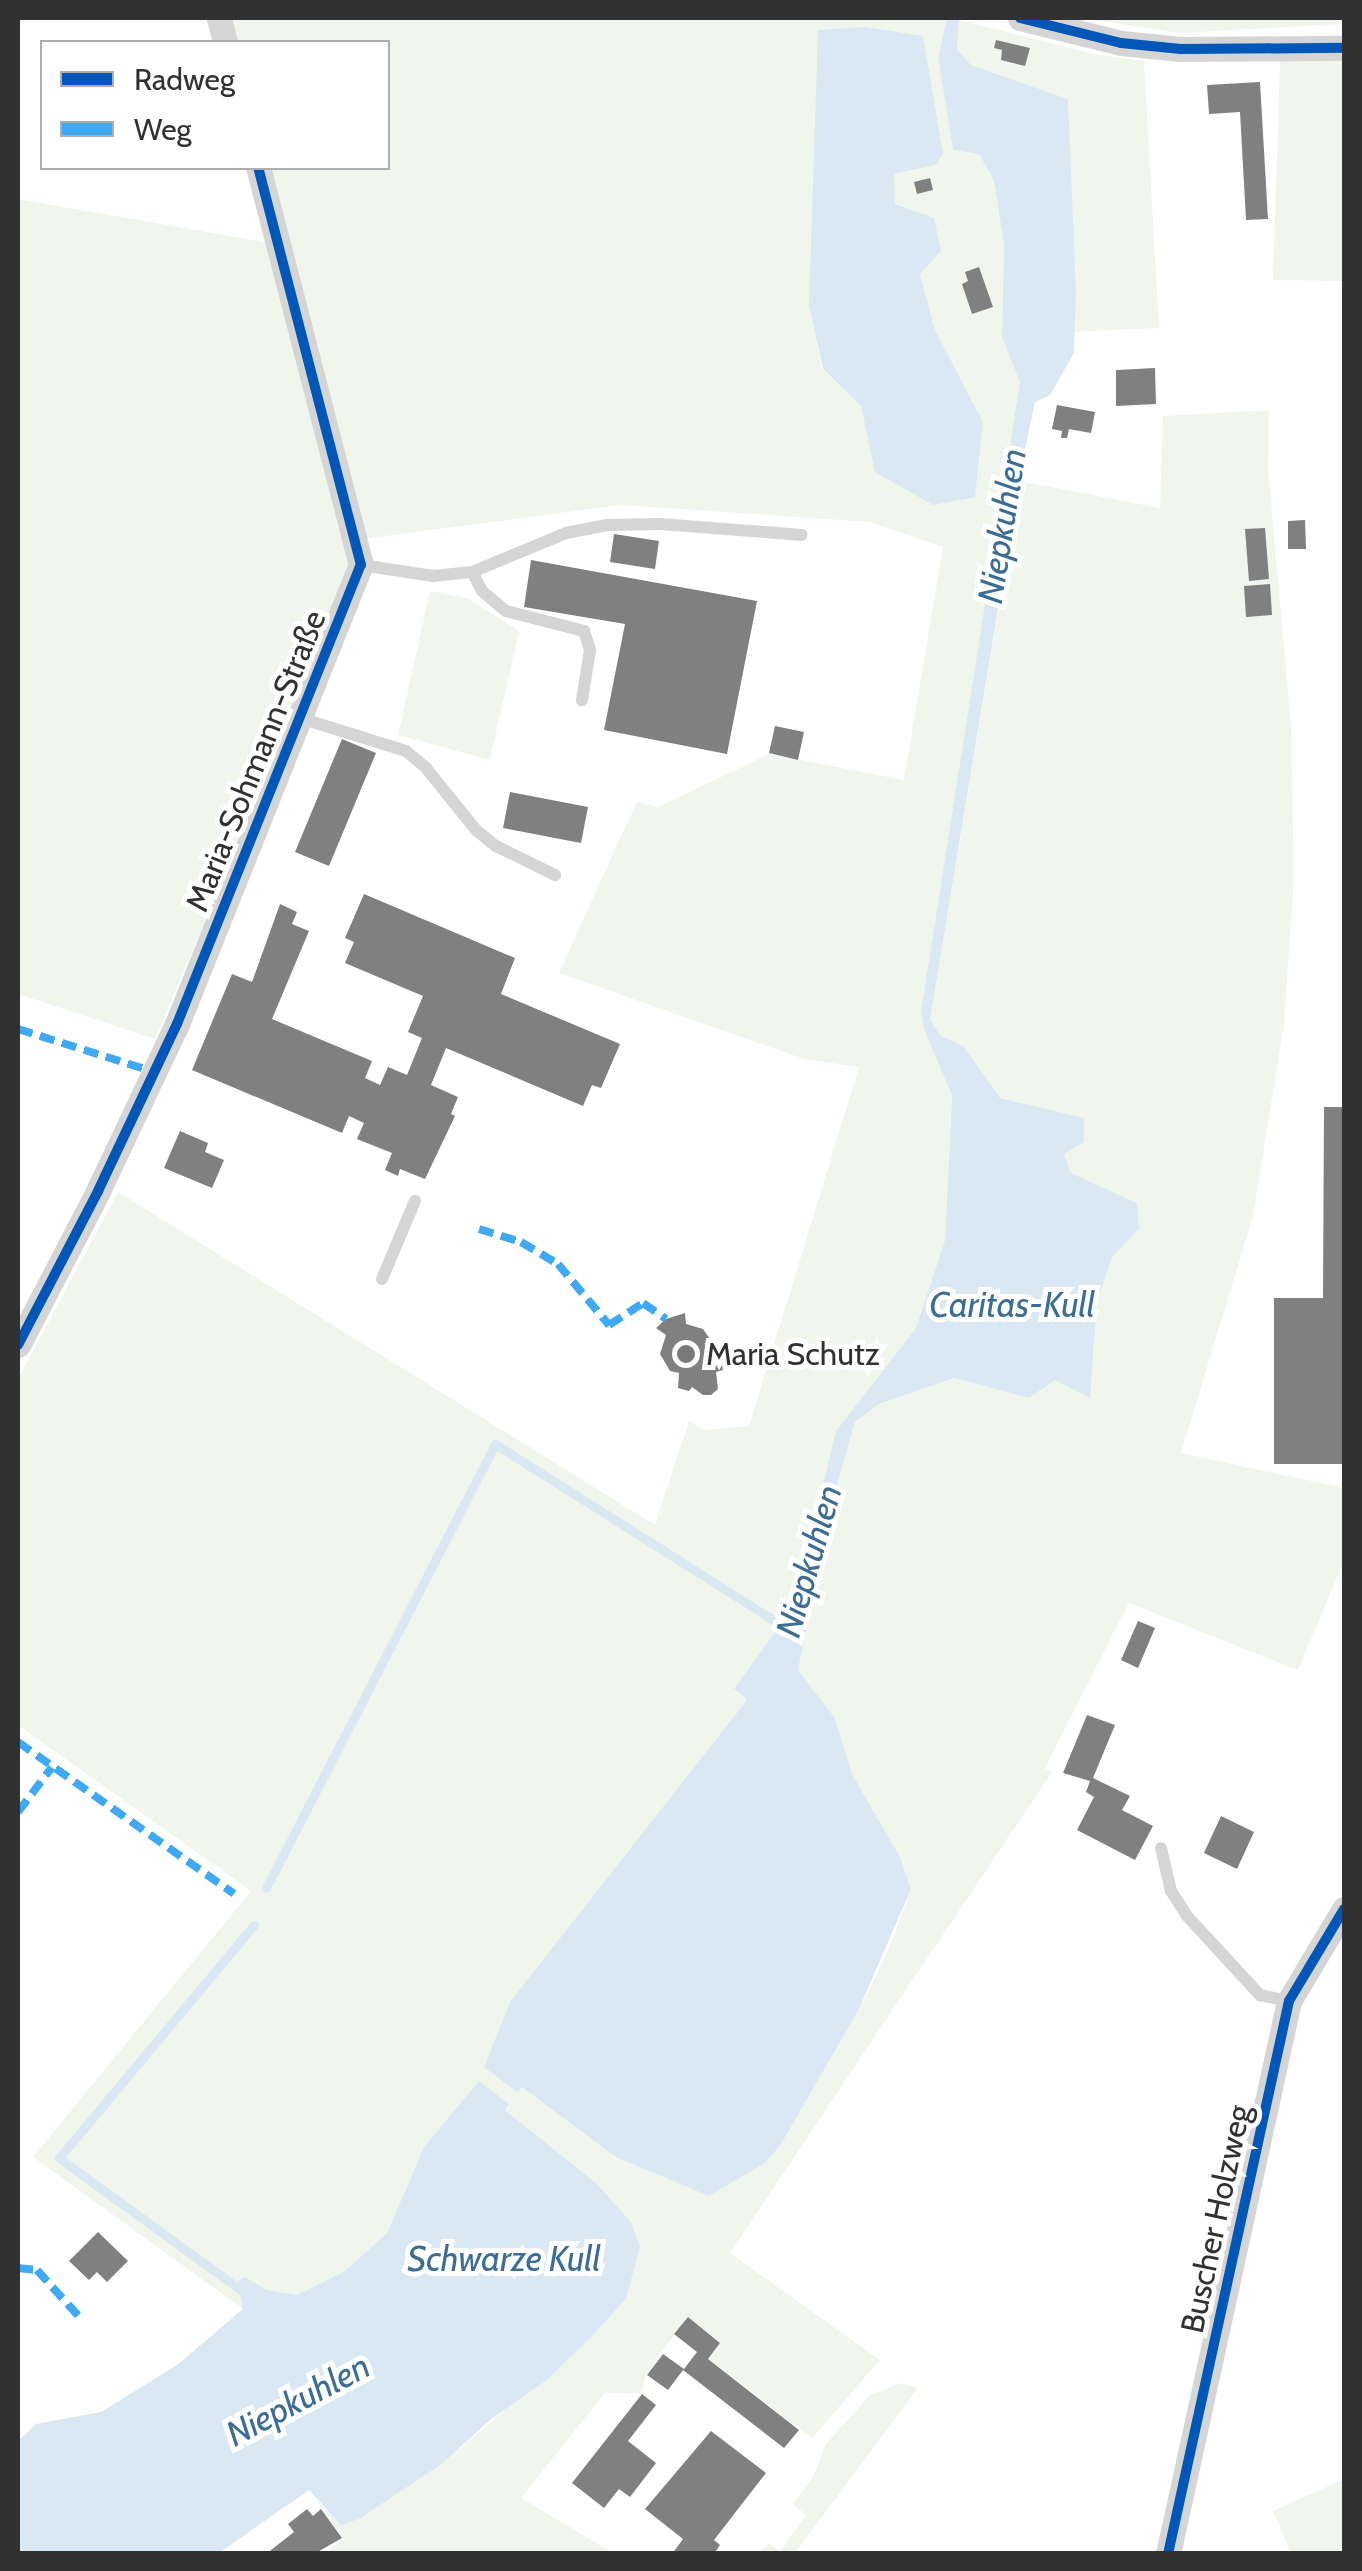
<!DOCTYPE html>
<meta charset="utf-8">
<style>
body{margin:0}
#map{position:relative;width:1362px;height:2571px;overflow:hidden;background:#fff;font-family:Cabin,sans-serif}
div>[style]{position:absolute}
[style*='--x']{left:calc(var(--x)*1px);top:calc(var(--y)*1px);width:calc(var(--w)*1px);rotate:calc(var(--a)*1deg)}
.green>*{inset:0;background:#f1f6ed}
.water>*{inset:0;background:#dae8f3}
.stream>*{height:9px;margin:-4.5px;padding:0 4.5px;transform-origin:4.5px;border-radius:4.5px;background:#dae8f3}
.building>*{inset:0;background:#808080}
.lane>*{height:12px;margin:-6px;padding:0 6px;transform-origin:6px;border-radius:6px;background:#d5d5d5}
.street>*{height:25px;margin:-12.5px;padding:0 12.5px;transform-origin:12.5px;border-radius:12.5px;background:#d5d5d5}
.quiet>*{height:8px;margin-top:-4px;transform-origin:0;background:repeating-linear-gradient(90deg,#3fa9f5 0 15px,transparent 0 23px)}
.cycleway>*{height:10px;margin:-5px;padding:0 5px;transform-origin:5px;border-radius:5px;background:#0057b8}
.dots>*{width:28px;height:28px;translate:-50% -50%;box-sizing:border-box;border:5px solid #fff;border-radius:50%}
span{translate:-50% -50%;white-space:nowrap;text-align:center;line-height:1.15;-webkit-text-stroke:10px #fff;paint-order:stroke}
.street-label{font-size:32px;color:#313131}
.poi-label{font-size:32px;color:#313131}
.left{translate:0 -50%;text-align:left}
.water-label{font-size:35px;color:#3b6d96;font-style:italic}
.frame{position:absolute;inset:0;border:20px solid #313131;pointer-events:none}
.legend{position:absolute;left:40px;top:40px;width:350px;height:130px;box-sizing:border-box;background:#fff;border:2px solid #adadad;margin:0;padding:12px 18px;list-style:none;font-size:30px;color:#313131}
.legend li{display:flex;align-items:center;gap:20px;height:50px}
.legend b{width:50px;border:2px solid #adadad}
</style>
<div id="map">
<div class="green">
<i style="clip-path:polygon(evenodd,229px 18px,947px 18px,938px 57px,953px 150px,979px 154px,994px 181px,1004px 245px,1002px 337px,1021px 381px,921px 1011px,924px 1029px,952px 1096px,945px 1240px,916px 1328px,836px 1431px,790px 1620px,775px 1632px,734px 1690px,747px 1700px,621px 1862px,517px 2092px,521px 2087px,859px 2010px,888px 1951px,911px 1889px,900px 1857px,852px 1774px,835px 1718px,798px 1670px,844px 1453px,855px 1422px,879px 1404px,954px 1378px,1029px 1398px,1094px 1353px,1097px 1303px,1112px 1256px,1139px 1229px,1137px 1203px,1071px 1173px,1063px 1154px,1084px 1118px,1000px 1098px,964px 1048px,940px 1035px,930px 1020px,1020px 481px,1160px 508px,1163px 416px,1269px 410px,1268px 467px,1291px 726px,1294px 878px,1284px 1024px,1253px 1216px,1181px 1453px,1344px 1488px,1344px 1561px,1298px 1670px,1129px 1603px,1045px 1768px,1052px 1772px,730px 2253px,880px 2360px,812px 2438px,709px 2359px,721px 2342px,687px 2317px,646px 2374px,641px 2393px,605px 2393px,521px 2498px,615px 2554px,324px 2553px,344px 2539px,316px 2500px,341px 2524px,443px 2463px,594px 2334px,626px 2299px,640px 2247px,504px 2109px,508px 2103px,479px 2082px,424px 2147px,387px 2233px,345px 2271px,297px 2295px,267px 2290px,246px 2278px,243px 2309px,33px 2157px,251px 1891px,18px 1725px,18px 1379px,118px 1192px,655px 1525px,689px 1421px,704px 1430px,749px 1426px,859px 1067px,804px 1059px,559px 973px,637px 801px,658px 807px,769px 754px,904px 780px,943px 547px,870px 522px,621px 505px,363px 539px,267px 168px,388px 168px,388px 42px,235px 42px,229px 18px,923px 37px,936px 165px,893px 174px,895px 204px,935px 219px,920px 274px,935px 330px,983px 422px,876px 472px,861px 406px,822px 369px,809px 306px,923px 37px)"></i>
<i style="clip-path:polygon(1080px 18px,1344px 18px,1344px 24px,1180px 33px)"></i>
<i style="clip-path:polygon(959px 20px,1094px 54px,1144px 61px,1159px 328px,1075px 332px,1068px 99px,971px 65px,957px 49px)"></i>
<i style="clip-path:polygon(1344px 57px,1344px 281px,1273px 280px,1280px 61px)"></i>
<i style="clip-path:polygon(18px 199px,270px 243px,355px 567px,155px 1039px,18px 994px)"></i>
<i style="clip-path:polygon(430px 591px,467px 598px,519px 631px,490px 760px,398px 735px)"></i>
<i style="clip-path:polygon(901px 2383px,918px 2388px,795px 2553px,761px 2553px,769px 2543px,780px 2552px,806px 2515px,793px 2504px,813px 2477px,826px 2444px,870px 2395px)"></i>
<i style="clip-path:polygon(1344px 2479px,1344px 2553px,1291px 2553px,1273px 2511px)"></i>
</div>
<div class="water">
<i style="clip-path:polygon(947px 18px,959px 20px,957px 49px,971px 65px,1068px 99px,1076px 292px,1074px 353px,1050px 395px,1035px 402px,1023px 458px,930px 1020px,940px 1035px,964px 1047px,1000px 1098px,1084px 1118px,1084px 1142px,1064px 1154px,1071px 1173px,1137px 1203px,1139px 1229px,1112px 1257px,1097px 1303px,1090px 1398px,1055px 1380px,1029px 1398px,954px 1378px,879px 1404px,855px 1422px,836px 1488px,798px 1670px,835px 1718px,852px 1774px,900px 1857px,911px 1889px,859px 2009px,781px 2144px,765px 2163px,709px 2196px,616px 2157px,522px 2087px,517px 2092px,484px 2067px,510px 2002px,747px 1700px,734px 1689px,775px 1632px,790px 1620px,836px 1431px,916px 1328px,945px 1240px,952px 1096px,924px 1029px,921px 1011px,1020px 382px,1002px 337px,1004px 245px,994px 181px,979px 154px,953px 150px,938px 57px)"></i>
<i style="clip-path:polygon(865px 27px,923px 36px,943px 154px,936px 165px,894px 174px,895px 204px,934px 218px,941px 251px,920px 274px,935px 330px,983px 422px,975px 497px,933px 505px,875px 472px,861px 406px,823px 369px,809px 306px,818px 30px)"></i>
<i style="clip-path:polygon(479px 2081px,509px 2104px,505px 2110px,597px 2184px,630px 2221px,640px 2247px,626px 2299px,594px 2334px,547px 2380px,490px 2420px,443px 2463px,359px 2519px,341px 2525px,309px 2490px,219px 2553px,18px 2553px,18px 2441px,36px 2424px,101px 2412px,177px 2365px,243px 2309px,238px 2281px,245px 2277px,267px 2290px,297px 2295px,345px 2271px,387px 2233px,424px 2147px)"></i>
</div>
<div class="stream">
<i style="--x:266;--y:1888;--w:500;--a:-62.7"></i>
<i style="--x:495;--y:1444;--w:348;--a:32.3"></i>
<i style="--x:245;--y:2293;--w:230;--a:-144"></i>
<i style="--x:59;--y:2158;--w:304;--a:-50.1"></i>
</div>
<div class="building">
<i style="clip-path:polygon(996px 40px,1030px 48px,1025px 66px,1001px 60px,1002px 50px,994px 48px)"></i>
<i style="clip-path:polygon(1260px 82px,1268px 219px,1246px 220px,1240px 112px,1209px 114px,1207px 85px)"></i>
<i style="clip-path:polygon(930px 178px,933px 190px,917px 194px,914px 182px)"></i>
<i style="clip-path:polygon(979px 267px,993px 307px,972px 314px,962px 284px,968px 281px,965px 272px)"></i>
<i style="clip-path:polygon(1155px 368px,1156px 404px,1116px 406px,1116px 370px)"></i>
<i style="clip-path:polygon(1057px 405px,1095px 412px,1091px 433px,1069px 429px,1067px 438px,1061px 438px,1062px 431px,1052px 429px)"></i>
<i style="clip-path:polygon(1305px 520px,1306px 549px,1288px 549px,1288px 521px)"></i>
<i style="clip-path:polygon(1265px 528px,1269px 579px,1249px 581px,1245px 529px)"></i>
<i style="clip-path:polygon(614px 534px,659px 541px,655px 569px,610px 562px)"></i>
<i style="clip-path:polygon(531px 560px,757px 601px,727px 754px,604px 730px,625px 624px,524px 607px)"></i>
<i style="clip-path:polygon(1270px 584px,1272px 615px,1246px 617px,1244px 586px)"></i>
<i style="clip-path:polygon(775px 726px,804px 732px,798px 760px,769px 753px)"></i>
<i style="clip-path:polygon(342px 739px,376px 753px,329px 866px,295px 852px)"></i>
<i style="clip-path:polygon(510px 792px,588px 807px,581px 843px,503px 828px)"></i>
<i style="clip-path:polygon(364px 894px,515px 958px,501px 994px,620px 1044px,601px 1088px,592px 1085px,583px 1106px,446px 1048px,431px 1085px,458px 1097px,451px 1114px,455px 1116px,425px 1179px,400px 1169px,398px 1176px,385px 1170px,392px 1153px,357px 1139px,364px 1123px,349px 1116px,342px 1133px,192px 1070px,232px 974px,252px 982px,280px 904px,297px 912px,292px 924px,309px 931px,272px 1019px,372px 1061px,365px 1078px,380px 1085px,388px 1067px,407px 1075px,422px 1038px,408px 1032px,423px 996px,345px 963px,354px 942px,345px 938px)"></i>
<i style="clip-path:polygon(1324px 1107px,1344px 1107px,1344px 1464px,1274px 1464px,1274px 1298px,1323px 1298px)"></i>
<i style="clip-path:polygon(180px 1131px,208px 1143px,205px 1152px,224px 1160px,212px 1188px,164px 1168px)"></i>
<i style="clip-path:polygon(685px 1313px,686px 1324px,703px 1329px,714px 1345px,712px 1355px,725px 1361px,723px 1370px,716px 1372px,718px 1389px,711px 1395px,703px 1395px,692px 1387px,689px 1391px,678px 1388px,679px 1373px,670px 1371px,660px 1354px,666px 1335px,656px 1328px,666px 1319px)"></i>
<i style="clip-path:polygon(1138px 1621px,1155px 1628px,1138px 1668px,1121px 1660px)"></i>
<i style="clip-path:polygon(1087px 1715px,1115px 1725px,1093px 1778px,1130px 1796px,1122px 1810px,1153px 1826px,1135px 1860px,1077px 1830px,1094px 1797px,1086px 1792px,1090px 1781px,1063px 1773px)"></i>
<i style="clip-path:polygon(1221px 1816px,1254px 1832px,1237px 1869px,1204px 1853px)"></i>
<i style="clip-path:polygon(98px 2232px,128px 2261px,107px 2282px,97px 2272px,89px 2280px,69px 2261px)"></i>
<i style="clip-path:polygon(688px 2317px,720px 2343px,708px 2359px,799px 2430px,784px 2448px,683px 2370px,668px 2390px,647px 2375px,663px 2354px,684px 2369px,697px 2352px,674px 2334px)"></i>
<i style="clip-path:polygon(642px 2394px,656px 2405px,628px 2441px,656px 2463px,630px 2497px,619px 2489px,604px 2508px,572px 2483px)"></i>
<i style="clip-path:polygon(711px 2431px,766px 2473px,714px 2540px,720px 2545px,714px 2554px,672px 2554px,683px 2539px,645px 2509px)"></i>
<i style="clip-path:polygon(307px 2509px,313px 2516px,321px 2509px,342px 2538px,314px 2554px,266px 2554px,294px 2532px,288px 2524px)"></i>
</div>
<div class="lane">
<i style="--x:361;--y:565;--w:73;--a:8.7"></i>
<i style="--x:433;--y:576;--w:39;--a:-6"></i>
<i style="--x:472;--y:572;--w:102;--a:-22.5"></i>
<i style="--x:566;--y:533;--w:42;--a:-11"></i>
<i style="--x:607;--y:525;--w:53;--a:-1.1"></i>
<i style="--x:660;--y:524;--w:142;--a:4.4"></i>
<i style="--x:472;--y:572;--w:21;--a:62"></i>
<i style="--x:482;--y:591;--w:31;--a:40"></i>
<i style="--x:506;--y:611;--w:81;--a:14.4"></i>
<i style="--x:584;--y:631;--w:20;--a:72"></i>
<i style="--x:590;--y:650;--w:51;--a:99.1"></i>
<i style="--x:300;--y:718;--w:111;--a:17.3"></i>
<i style="--x:406;--y:751;--w:26;--a:40"></i>
<i style="--x:426;--y:768;--w:80;--a:51.1"></i>
<i style="--x:476;--y:830;--w:26;--a:39"></i>
<i style="--x:496;--y:846;--w:66;--a:26.2"></i>
<i style="--x:382;--y:1279;--w:85;--a:-67.1"></i>
<i style="--x:1161;--y:1848;--w:44;--a:76.9"></i>
<i style="--x:1171;--y:1891;--w:30;--a:57"></i>
<i style="--x:1187;--y:1916;--w:108;--a:47.3"></i>
<i style="--x:1260;--y:1995;--w:30;--a:12"></i>
</div>
<div class="street">
<i style="--x:219;--y:18;--w:25;--a:76"></i>
<i style="--x:1020;--y:18;--w:104;--a:13.9"></i>
<i style="--x:1121;--y:43;--w:60;--a:5.7"></i>
<i style="--x:1181;--y:49;--w:163;--a:-0.4"></i>
<i style="--x:18;--y:1345;--w:174;--a:-62.5"></i>
<i style="--x:98;--y:1191;--w:185;--a:-64.7"></i>
<i style="--x:177;--y:1024;--w:495;--a:-68.2"></i>
<i style="--x:361;--y:565;--w:410;--a:-104.5"></i>
<i style="--x:1168;--y:2554;--w:566;--a:-77.66"></i>
<i style="--x:1289;--y:2001;--w:107;--a:-59.1"></i>
</div>
<div class="quiet">
<i style="--x:18;--y:1029;--w:143;--a:17.5"></i>
<i style="--x:479;--y:1229;--w:44;--a:17.2"></i>
<i style="--x:521;--y:1242;--w:43;--a:30.7"></i>
<i style="--x:558;--y:1264;--w:80;--a:50.1"></i>
<i style="--x:609;--y:1325;--w:40;--a:-32.9"></i>
<i style="--x:643;--y:1303;--w:28;--a:35"></i>
<i style="--x:18;--y:1742;--w:264;--a:35.1"></i>
<i style="--x:18;--y:1812;--w:56;--a:-52.9"></i>
<i style="--x:18;--y:2268;--w:19;--a:6"></i>
<i style="--x:37;--y:2270;--w:67;--a:48"></i>
</div>
<div class="cycleway">
<i style="--x:1020;--y:18;--w:104;--a:13.9"></i>
<i style="--x:1121;--y:43;--w:60;--a:5.7"></i>
<i style="--x:1181;--y:49;--w:163;--a:-0.4"></i>
<i style="--x:18;--y:1345;--w:174;--a:-62.5"></i>
<i style="--x:98;--y:1191;--w:185;--a:-64.7"></i>
<i style="--x:177;--y:1024;--w:495;--a:-68.2"></i>
<i style="--x:361;--y:565;--w:410;--a:-104.5"></i>
<i style="--x:1168;--y:2554;--w:566;--a:-77.66"></i>
<i style="--x:1289;--y:2001;--w:107;--a:-59.1"></i>
</div>
<div class="dots">
<i style="left:686px;top:1354px;background:#797979"></i>
</div>
<div class="street-label">
<span style="left:256px;top:761px;rotate:-68deg">Maria-Sohmann-Straße</span>
<span style="left:1216px;top:2219px;rotate:-78deg">Buscher Holzweg</span>
</div>
<div class="poi-label">
<span class="left" style="left:706px;top:1354px">Maria Schutz</span>
</div>
<div class="water-label">
<span style="left:1002px;top:526px;rotate:-81deg">Niepkuhlen</span>
<span style="left:1012px;top:1305px">Caritas-Kull</span>
<span style="left:809px;top:1561px;rotate:-74deg">Niepkuhlen</span>
<span style="left:504px;top:2259px">Schwarze Kull</span>
<span style="left:298px;top:2400px;rotate:-28deg">Niepkuhlen</span>
</div>
<div class="frame"></div>
<ul class="legend">
<li><b style="height:12px;background:#0057b8"></b>Radweg</li>
<li><b style="height:12px;background:#3fa9f5"></b>Weg</li>
</ul>
</div>
